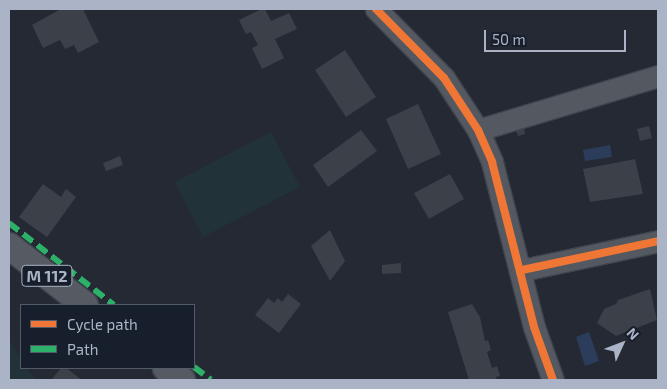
<!DOCTYPE html>
<style>
body{margin:0}
#map{position:relative;width:667px;height:389px;overflow:hidden;background:#242933;font-family:"Exo 2",sans-serif}
div>[style]{position:absolute}
[style*='--x']{left:calc(var(--x)*1px);top:calc(var(--y)*1px);width:calc(var(--w)*1px);rotate:calc(var(--a)*1deg)}
.green>*{inset:0;background:#213339}
.water>*{inset:0;background:#2c3d5c}
.building>*{inset:0;background:#3b4049}
.roads{filter:drop-shadow(1px 0 #40444c) drop-shadow(-1px 0 #40444c) drop-shadow(0 1px #40444c) drop-shadow(0 -1px #40444c)}
.minor>*{height:21px;margin:-10.5px;padding:0 10.5px;transform-origin:10.5px;border-radius:10.5px;background:#535861}
.major>*{height:26px;margin:-13px;padding:0 13px;transform-origin:13px;border-radius:13px;background:#555a63}
.quiet>*{height:6px;margin-top:-3px;transform-origin:0;background:repeating-linear-gradient(90deg,#2db169 0 12px,transparent 0 18px)}
.cycleway>*{height:8px;margin:-4px;padding:0 4px;transform-origin:4px;border-radius:4px;background:#f07635}
span{translate:-50% -50%;white-space:nowrap;text-align:center;line-height:1.15;-webkit-text-stroke:4.5px #171f2d;paint-order:stroke}
.shield-label span{padding:1px 4px;background:#171f2d;border:1px solid;border-radius:4px;-webkit-text-stroke-width:0}
.shield-label{font-size:16px;color:#abb4c6;font-weight:700}
.frame{position:absolute;inset:0;border:10px solid #abb4c6;pointer-events:none}
.legend{position:absolute;left:20px;top:304px;width:175px;height:65px;box-sizing:border-box;background:#171f2d;border:1px solid #525b6a;margin:0;padding:6px 9px;list-style:none;font-size:15px;color:#abb4c6}
.legend li{display:flex;align-items:center;gap:10px;height:25px}
.legend b{width:25px;border:1px solid #525b6a}
.north{position:absolute;left:597px;top:319px;width:50px;height:50px;-webkit-text-stroke:4px #171f2d;paint-order:stroke;rotate:47deg;font-size:14px;font-weight:700;line-height:20px;text-align:center;color:#abb4c6}
.north::after{content:'';display:block;margin:auto;width:18px;height:22px;background:#abb4c6;clip-path:polygon(50% 0,100% 100%,50% 72%,0 100%)}
.scale{position:absolute;left:484px;top:30px;width:142px;height:22px;box-sizing:border-box;border:2px solid #abb4c6;border-top:0;padding-left:6px;font-size:15px;line-height:18px;white-space:nowrap;color:#abb4c6;-webkit-text-stroke:4px #171f2d;paint-order:stroke}
</style>
<div id="map">
<div class="green">
<i style="clip-path:polygon(271px 132px,300px 187px,203px 237px,175px 182px)"></i>
<i style="clip-path:polygon(9px 341px,21px 359px,21px 368px,27px 368px,36px 380px,9px 380px)"></i>
</div>
<div class="water">
<i style="clip-path:polygon(610px 145px,612px 157px,585px 161px,583px 150px)"></i>
<i style="clip-path:polygon(589px 332px,599px 361px,585px 366px,576px 337px)"></i>
</div>
<div class="building">
<i style="clip-path:polygon(61px 9px,83px 9px,99px 42px,78px 53px,74px 45px,65px 49px,60px 40px,43px 48px,32px 25px)"></i>
<i style="clip-path:polygon(262px 9px,265px 9px,271px 21px,289px 13px,297px 29px,275px 39px,284px 58px,262px 69px,252px 48px,258px 45px,251px 32px,246px 34px,239px 20px)"></i>
<i style="clip-path:polygon(345px 50px,376px 97px,346px 117px,315px 70px)"></i>
<i style="clip-path:polygon(418px 104px,441px 154px,408px 169px,386px 119px)"></i>
<i style="clip-path:polygon(649px 126px,652px 138px,640px 141px,637px 129px)"></i>
<i style="clip-path:polygon(524px 128px,525px 134px,518px 136px,516px 130px)"></i>
<i style="clip-path:polygon(361px 130px,377px 151px,328px 187px,313px 165px)"></i>
<i style="clip-path:polygon(120px 156px,123px 165px,106px 171px,103px 163px)"></i>
<i style="clip-path:polygon(635px 159px,643px 194px,590px 202px,583px 169px)"></i>
<i style="clip-path:polygon(450px 174px,464px 199px,429px 219px,414px 193px)"></i>
<i style="clip-path:polygon(43px 184px,61px 197px,66px 189px,76px 197px,47px 237px,19px 217px)"></i>
<i style="clip-path:polygon(330px 230px,345px 261px,330px 281px,311px 246px)"></i>
<i style="clip-path:polygon(401px 263px,401px 273px,382px 274px,382px 265px)"></i>
<i style="clip-path:polygon(650px 289px,657px 320px,616px 336px,597px 323px,604px 309px,616px 304px,618px 300px)"></i>
<i style="clip-path:polygon(288px 294px,301px 304px,279px 333px,255px 315px,268px 298px,274px 303px,278px 298px,282px 302px)"></i>
<i style="clip-path:polygon(472px 304px,480px 317px,485px 341px,488px 340px,491px 350px,487px 352px,492px 368px,497px 366px,500px 376px,496px 377px,497px 380px,469px 380px,448px 312px)"></i>
<i style="clip-path:polygon(61px 368px,66px 368px,82px 380px,51px 380px)"></i>
</div>
<div class="roads">
<div class="minor">
<i style="--x:376;--y:9;--w:97;--a:45.4"></i>
<i style="--x:444;--y:78;--w:62;--a:56.8"></i>
<i style="--x:478;--y:130;--w:35;--a:66"></i>
<i style="--x:492;--y:162;--w:170;--a:75.7"></i>
<i style="--x:534;--y:327;--w:56;--a:70.3"></i>
<i style="--x:478;--y:130;--w:188;--a:-16.7"></i>
<i style="--x:522;--y:270;--w:139;--a:-12"></i>
</div>
<div class="major">
<i style="--x:9;--y:246;--w:96;--a:37.8"></i>
<i style="--x:166;--y:368;--w:20;--a:37"></i>
</div>
</div>
<div class="quiet">
<i style="--x:9;--y:223;--w:133;--a:38"></i>
<i style="--x:194;--y:367;--w:21;--a:37"></i>
</div>
<div class="cycleway">
<i style="--x:376;--y:9;--w:97;--a:45.4"></i>
<i style="--x:444;--y:78;--w:62;--a:56.8"></i>
<i style="--x:478;--y:130;--w:35;--a:66"></i>
<i style="--x:492;--y:162;--w:170;--a:75.7"></i>
<i style="--x:534;--y:327;--w:56;--a:70.3"></i>
<i style="--x:522;--y:270;--w:139;--a:-12"></i>
</div>
<div class="shield-label">
<span style="left:47px;top:276px">M 112</span>
</div>
<div class="frame"></div>
<ul class="legend">
<li><b style="height:6px;background:#f07635"></b>Cycle path</li>
<li><b style="height:6px;background:#2db169"></b>Path</li>
</ul>
<div class="north">N</div>
<div class="scale">50 m</div>
</div>
